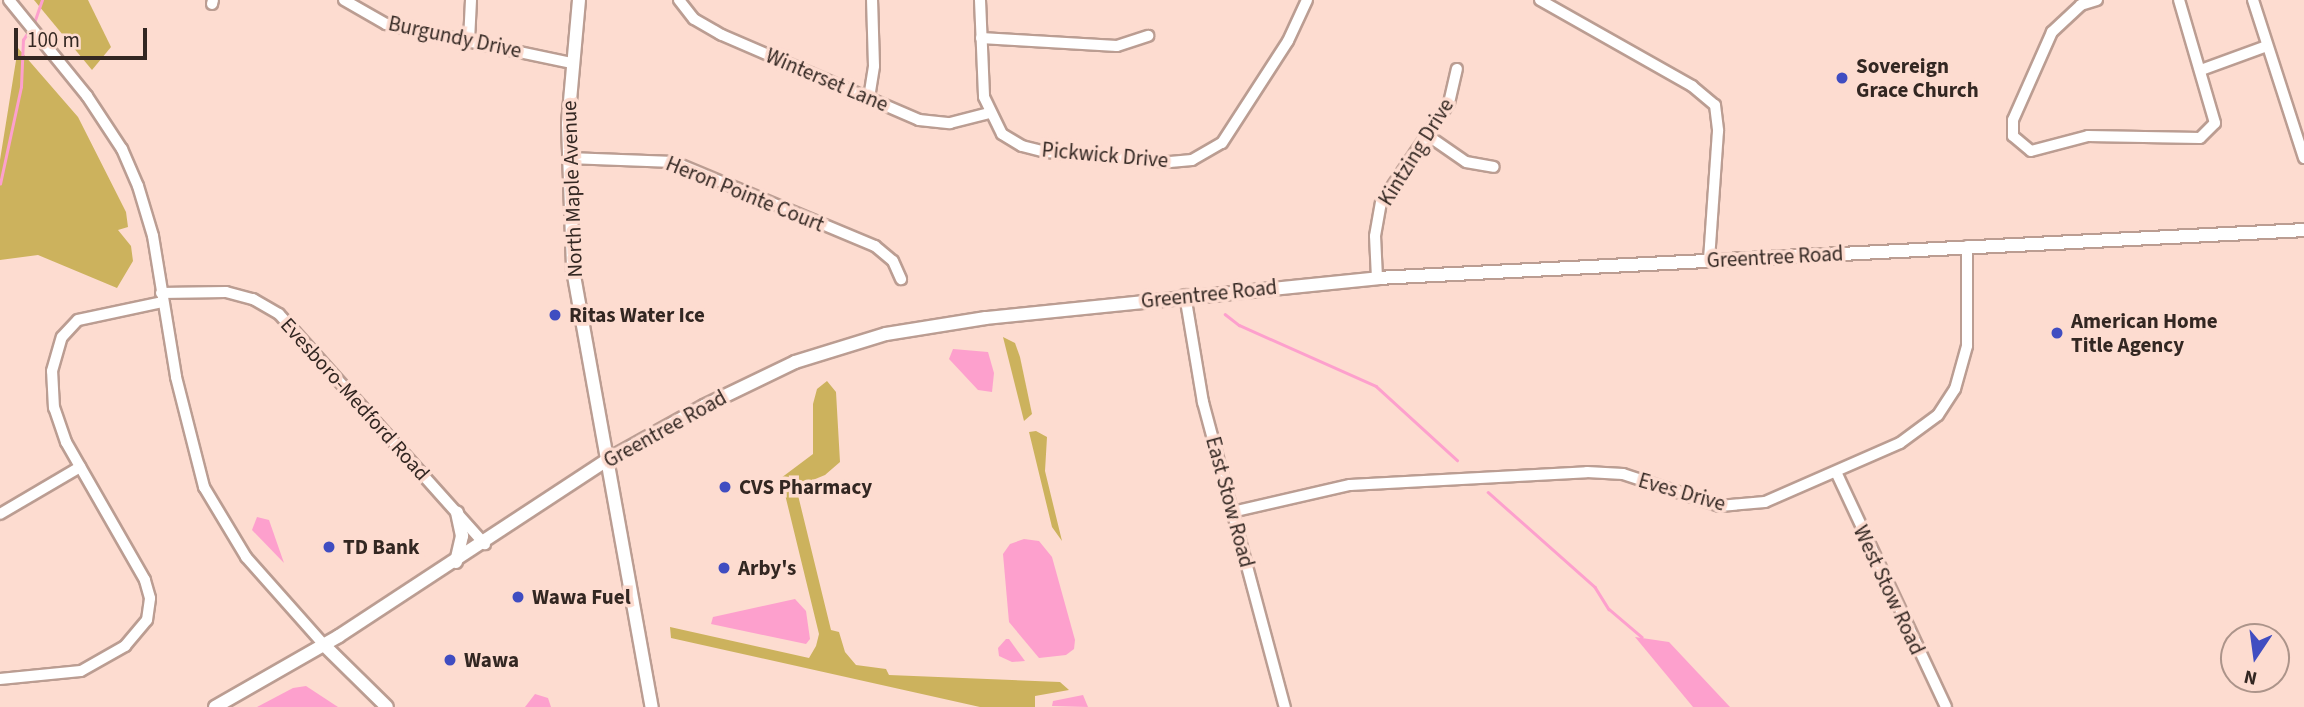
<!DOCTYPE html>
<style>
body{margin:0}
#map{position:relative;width:2304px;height:707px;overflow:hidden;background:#fddcd0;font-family:"Source Sans 3",sans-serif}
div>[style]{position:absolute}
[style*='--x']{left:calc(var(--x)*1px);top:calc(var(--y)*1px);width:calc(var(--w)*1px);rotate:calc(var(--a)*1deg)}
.green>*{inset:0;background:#ccb25d}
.water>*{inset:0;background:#fda0cd}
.stream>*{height:2.5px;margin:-1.25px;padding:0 1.25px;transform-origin:1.25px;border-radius:1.25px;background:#fda0cd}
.roads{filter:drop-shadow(2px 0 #bb9d92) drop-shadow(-2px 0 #bb9d92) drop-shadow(0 2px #bb9d92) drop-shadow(0 -2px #bb9d92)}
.minor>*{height:10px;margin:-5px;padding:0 5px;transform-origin:5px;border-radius:5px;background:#fff}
.major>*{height:12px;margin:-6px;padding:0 6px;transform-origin:6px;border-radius:6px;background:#fff}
.dots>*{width:19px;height:19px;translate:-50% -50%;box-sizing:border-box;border:4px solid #fddcd0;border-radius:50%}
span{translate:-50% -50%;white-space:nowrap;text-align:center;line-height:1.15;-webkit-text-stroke:7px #fddcd0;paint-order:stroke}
.street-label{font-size:21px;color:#332722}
.poi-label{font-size:21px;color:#332722;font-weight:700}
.left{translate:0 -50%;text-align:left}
.north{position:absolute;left:2220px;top:623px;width:70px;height:70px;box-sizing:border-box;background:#fddcd0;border:2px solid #ac948a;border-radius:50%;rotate:193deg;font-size:19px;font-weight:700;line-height:28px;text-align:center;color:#332722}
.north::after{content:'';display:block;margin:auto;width:24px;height:32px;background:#404dc1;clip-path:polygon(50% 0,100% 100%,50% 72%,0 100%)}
.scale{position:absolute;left:14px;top:28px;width:133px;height:32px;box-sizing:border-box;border:4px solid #332722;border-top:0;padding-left:9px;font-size:21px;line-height:24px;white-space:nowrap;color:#332722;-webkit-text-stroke:5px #fddcd0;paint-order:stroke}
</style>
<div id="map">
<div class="green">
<i style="clip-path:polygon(34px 0,88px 0,111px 47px,92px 70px)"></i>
<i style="clip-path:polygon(18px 48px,78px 117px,126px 212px,128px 227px,118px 230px,131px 246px,133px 261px,117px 288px,38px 255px,0 260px,0 160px)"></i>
<i style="clip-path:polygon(1003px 337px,1015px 343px,1020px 357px,1032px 414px,1024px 421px)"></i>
<i style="clip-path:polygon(827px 381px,836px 392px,840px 462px,825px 475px,796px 487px,831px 630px,839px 632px,845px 652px,856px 665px,886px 669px,889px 675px,1060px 682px,1069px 690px,1035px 696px,1035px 707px,980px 707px,671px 638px,670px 627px,809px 658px,816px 646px,819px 634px,781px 478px,813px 454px,813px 404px,817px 389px)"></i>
<i style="clip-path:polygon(1036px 431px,1047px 437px,1045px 471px,1062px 541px,1052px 527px,1029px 432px)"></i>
</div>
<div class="water">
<i style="clip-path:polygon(953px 349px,988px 352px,994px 373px,992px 392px,978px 390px,949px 359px)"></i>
<i style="clip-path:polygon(257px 517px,269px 520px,284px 563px,252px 530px)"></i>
<i style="clip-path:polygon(1024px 539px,1039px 541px,1052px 557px,1075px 640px,1074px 649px,1066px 655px,1039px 658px,1009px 622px,1003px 554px,1010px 544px)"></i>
<i style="clip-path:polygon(795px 599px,806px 611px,810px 639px,806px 644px,711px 624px,713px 617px)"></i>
<i style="clip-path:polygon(1635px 637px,1669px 642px,1730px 707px,1693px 707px)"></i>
<i style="clip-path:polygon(1006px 639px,1009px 639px,1025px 661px,1012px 662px,999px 656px,998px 648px)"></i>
<i style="clip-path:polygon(306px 686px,338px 707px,257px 707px,293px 688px)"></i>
<i style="clip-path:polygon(535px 694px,548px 698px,551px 707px,525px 707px)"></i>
<i style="clip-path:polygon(1083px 695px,1088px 707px,1052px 706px,1053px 701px)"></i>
</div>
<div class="stream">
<i style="--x:34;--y:23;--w:24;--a:-71"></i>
<i style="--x:0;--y:184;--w:99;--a:-77.8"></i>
<i style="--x:21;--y:87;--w:47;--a:-87.6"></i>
<i style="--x:23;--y:40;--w:13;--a:-58"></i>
<i style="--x:1225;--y:314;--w:18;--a:38"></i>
<i style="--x:1239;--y:325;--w:150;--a:24"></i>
<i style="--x:1376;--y:386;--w:110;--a:42.4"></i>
<i style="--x:1488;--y:492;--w:143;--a:41.6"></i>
<i style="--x:1595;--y:587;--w:26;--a:58"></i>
<i style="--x:1609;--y:609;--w:43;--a:40.3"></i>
</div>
<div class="roads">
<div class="minor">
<i style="--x:9;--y:0;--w:124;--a:50.9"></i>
<i style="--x:87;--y:96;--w:64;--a:56.6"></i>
<i style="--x:122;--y:149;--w:40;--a:66.6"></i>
<i style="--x:138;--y:186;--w:52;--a:73.3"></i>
<i style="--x:153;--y:236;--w:143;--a:80.7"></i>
<i style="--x:176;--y:377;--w:114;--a:75.7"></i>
<i style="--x:204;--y:487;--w:82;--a:59"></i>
<i style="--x:246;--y:557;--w:118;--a:48.4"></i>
<i style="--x:344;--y:0;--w:48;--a:29.7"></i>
<i style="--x:386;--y:24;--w:189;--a:11.9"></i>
<i style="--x:679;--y:0;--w:24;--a:52"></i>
<i style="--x:694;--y:19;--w:32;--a:30"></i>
<i style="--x:722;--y:35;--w:215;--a:23.3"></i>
<i style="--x:919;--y:120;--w:31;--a:6"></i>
<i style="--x:950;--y:123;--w:40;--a:-14.4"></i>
<i style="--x:980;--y:0;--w:97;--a:87.6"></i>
<i style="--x:984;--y:97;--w:41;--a:64.1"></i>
<i style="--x:1002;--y:134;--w:23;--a:31"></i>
<i style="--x:1022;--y:146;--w:25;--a:14"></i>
<i style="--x:1046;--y:152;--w:124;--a:4.6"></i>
<i style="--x:1170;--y:162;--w:22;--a:-5"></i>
<i style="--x:1192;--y:160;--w:34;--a:-30"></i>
<i style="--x:1222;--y:143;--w:121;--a:-57.1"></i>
<i style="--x:1288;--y:41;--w:45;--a:-65.1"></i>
<i style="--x:1540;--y:0;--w:175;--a:29.5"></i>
<i style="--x:1692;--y:86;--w:30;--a:40"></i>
<i style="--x:1715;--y:105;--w:26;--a:83"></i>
<i style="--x:1718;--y:131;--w:130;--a:94"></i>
<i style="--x:2097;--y:0;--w:17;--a:163"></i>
<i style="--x:2081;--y:5;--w:40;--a:137"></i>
<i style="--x:2052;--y:32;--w:96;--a:113.9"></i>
<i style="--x:2013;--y:120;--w:16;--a:90"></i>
<i style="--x:2013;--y:136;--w:23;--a:40"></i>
<i style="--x:2031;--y:151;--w:59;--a:-14.7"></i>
<i style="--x:2088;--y:136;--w:112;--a:1"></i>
<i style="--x:2200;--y:138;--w:21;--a:-45"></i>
<i style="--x:2215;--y:123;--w:128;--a:-106.3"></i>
<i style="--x:2253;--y:0;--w:166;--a:72.1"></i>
<i style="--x:212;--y:4;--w:4;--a:-76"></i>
<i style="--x:981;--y:38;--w:136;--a:3.4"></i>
<i style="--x:1117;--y:46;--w:33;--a:-18"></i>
<i style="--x:469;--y:41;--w:41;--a:-87.2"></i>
<i style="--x:2201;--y:70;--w:70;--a:-20"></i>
<i style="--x:869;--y:98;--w:32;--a:-81"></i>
<i style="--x:874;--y:66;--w:66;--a:-91.7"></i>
<i style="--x:1427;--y:135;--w:47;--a:34.7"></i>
<i style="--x:1466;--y:162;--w:28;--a:10"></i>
<i style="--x:568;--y:158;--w:106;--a:2.2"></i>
<i style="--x:674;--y:162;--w:218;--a:22.7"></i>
<i style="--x:875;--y:246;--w:23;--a:40"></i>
<i style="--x:893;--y:261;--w:20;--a:66"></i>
<i style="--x:1377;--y:278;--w:42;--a:-92.7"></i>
<i style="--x:1375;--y:236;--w:34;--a:-80"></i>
<i style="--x:1381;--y:203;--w:121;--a:-55.8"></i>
<i style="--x:1449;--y:103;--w:35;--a:-77"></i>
<i style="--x:161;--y:293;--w:65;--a:-0.9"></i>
<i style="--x:226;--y:292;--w:28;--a:15"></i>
<i style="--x:253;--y:299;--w:30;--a:30"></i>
<i style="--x:279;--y:314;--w:309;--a:48.2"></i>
<i style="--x:1185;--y:295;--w:109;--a:80.5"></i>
<i style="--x:1203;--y:402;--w:316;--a:75"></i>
<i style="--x:1836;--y:472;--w:259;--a:64.9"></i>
<i style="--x:1232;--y:512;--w:121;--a:-12.9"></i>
<i style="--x:1350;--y:485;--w:237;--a:-3.1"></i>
<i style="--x:1587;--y:472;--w:36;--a:3"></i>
<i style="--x:1623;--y:474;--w:102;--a:18.3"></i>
<i style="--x:1720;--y:506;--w:45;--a:-5.1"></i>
<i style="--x:1765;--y:502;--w:147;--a:-23.6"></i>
<i style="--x:1900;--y:443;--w:47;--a:-36.4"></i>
<i style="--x:1938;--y:415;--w:31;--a:-57"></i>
<i style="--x:1955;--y:389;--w:45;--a:-74.4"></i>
<i style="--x:1967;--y:346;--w:100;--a:-90"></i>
<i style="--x:0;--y:514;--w:93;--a:-30.4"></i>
<i style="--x:0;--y:679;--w:81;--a:-5.6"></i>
<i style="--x:81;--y:671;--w:51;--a:-29.6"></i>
<i style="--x:125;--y:646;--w:34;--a:-50"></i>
<i style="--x:147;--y:620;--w:22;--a:-82"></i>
<i style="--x:150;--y:598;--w:19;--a:-106"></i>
<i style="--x:145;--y:580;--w:159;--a:-119.8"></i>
<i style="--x:66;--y:442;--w:36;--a:-109"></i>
<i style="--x:54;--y:408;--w:37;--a:-93"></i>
<i style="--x:52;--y:371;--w:35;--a:-74"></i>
<i style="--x:62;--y:337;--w:23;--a:-47"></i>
<i style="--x:78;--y:320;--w:87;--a:-12"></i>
</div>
<div class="major">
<i style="--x:579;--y:0;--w:124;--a:95.1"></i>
<i style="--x:568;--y:124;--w:146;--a:88"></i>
<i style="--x:573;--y:270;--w:444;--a:79.8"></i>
<i style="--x:456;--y:562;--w:27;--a:-77"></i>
<i style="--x:462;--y:536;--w:24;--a:-102"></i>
<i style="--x:324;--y:645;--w:88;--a:44.5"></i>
<i style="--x:215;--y:707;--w:143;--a:-29.8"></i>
<i style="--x:339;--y:636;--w:321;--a:-33.3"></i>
<i style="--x:607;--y:460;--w:111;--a:-29.1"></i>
<i style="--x:704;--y:406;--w:101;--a:-25.8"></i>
<i style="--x:795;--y:362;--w:95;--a:-17.1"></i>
<i style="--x:886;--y:334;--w:101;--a:-9.1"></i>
<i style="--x:986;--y:318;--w:393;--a:-5.8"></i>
<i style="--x:1377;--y:278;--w:928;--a:-2.96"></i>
</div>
</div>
<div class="dots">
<i style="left:1842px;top:78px;background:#404dc1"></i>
<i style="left:555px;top:315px;background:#404dc1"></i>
<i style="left:2057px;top:333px;background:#404dc1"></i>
<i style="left:725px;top:487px;background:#404dc1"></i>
<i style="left:329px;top:547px;background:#404dc1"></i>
<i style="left:724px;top:568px;background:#404dc1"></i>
<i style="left:518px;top:597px;background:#404dc1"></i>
<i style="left:450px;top:660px;background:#404dc1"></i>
</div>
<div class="street-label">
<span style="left:455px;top:37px;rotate:12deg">Burgundy Drive</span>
<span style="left:827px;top:80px;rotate:23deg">Winterset Lane</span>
<span style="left:1416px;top:152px;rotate:-58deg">Kintzing Drive</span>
<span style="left:1105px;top:155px;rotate:5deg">Pickwick Drive</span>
<span style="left:572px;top:189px;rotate:-92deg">North Maple Avenue</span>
<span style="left:745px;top:194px;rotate:22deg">Heron Pointe Court</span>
<span style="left:1775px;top:257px;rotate:-3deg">Greentree Road</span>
<span style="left:1209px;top:294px;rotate:-6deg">Greentree Road</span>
<span style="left:355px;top:399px;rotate:48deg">Evesboro-Medford Road</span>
<span style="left:665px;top:429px;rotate:-29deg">Greentree Road</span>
<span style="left:1682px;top:492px;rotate:16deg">Eves Drive</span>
<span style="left:1230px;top:502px;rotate:75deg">East Stow Road</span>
<span style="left:1889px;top:590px;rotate:65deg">West Stow Road</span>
</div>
<div class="poi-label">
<span class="left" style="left:1856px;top:78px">Sovereign<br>Grace Church</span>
<span class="left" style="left:569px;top:315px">Ritas Water Ice</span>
<span class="left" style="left:2071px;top:333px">American Home<br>Title Agency</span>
<span class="left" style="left:739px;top:487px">CVS Pharmacy</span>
<span class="left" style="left:343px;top:547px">TD Bank</span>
<span class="left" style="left:738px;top:568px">Arby's</span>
<span class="left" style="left:532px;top:597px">Wawa Fuel</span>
<span class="left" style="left:464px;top:660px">Wawa</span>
</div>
<div class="north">N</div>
<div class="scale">100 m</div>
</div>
